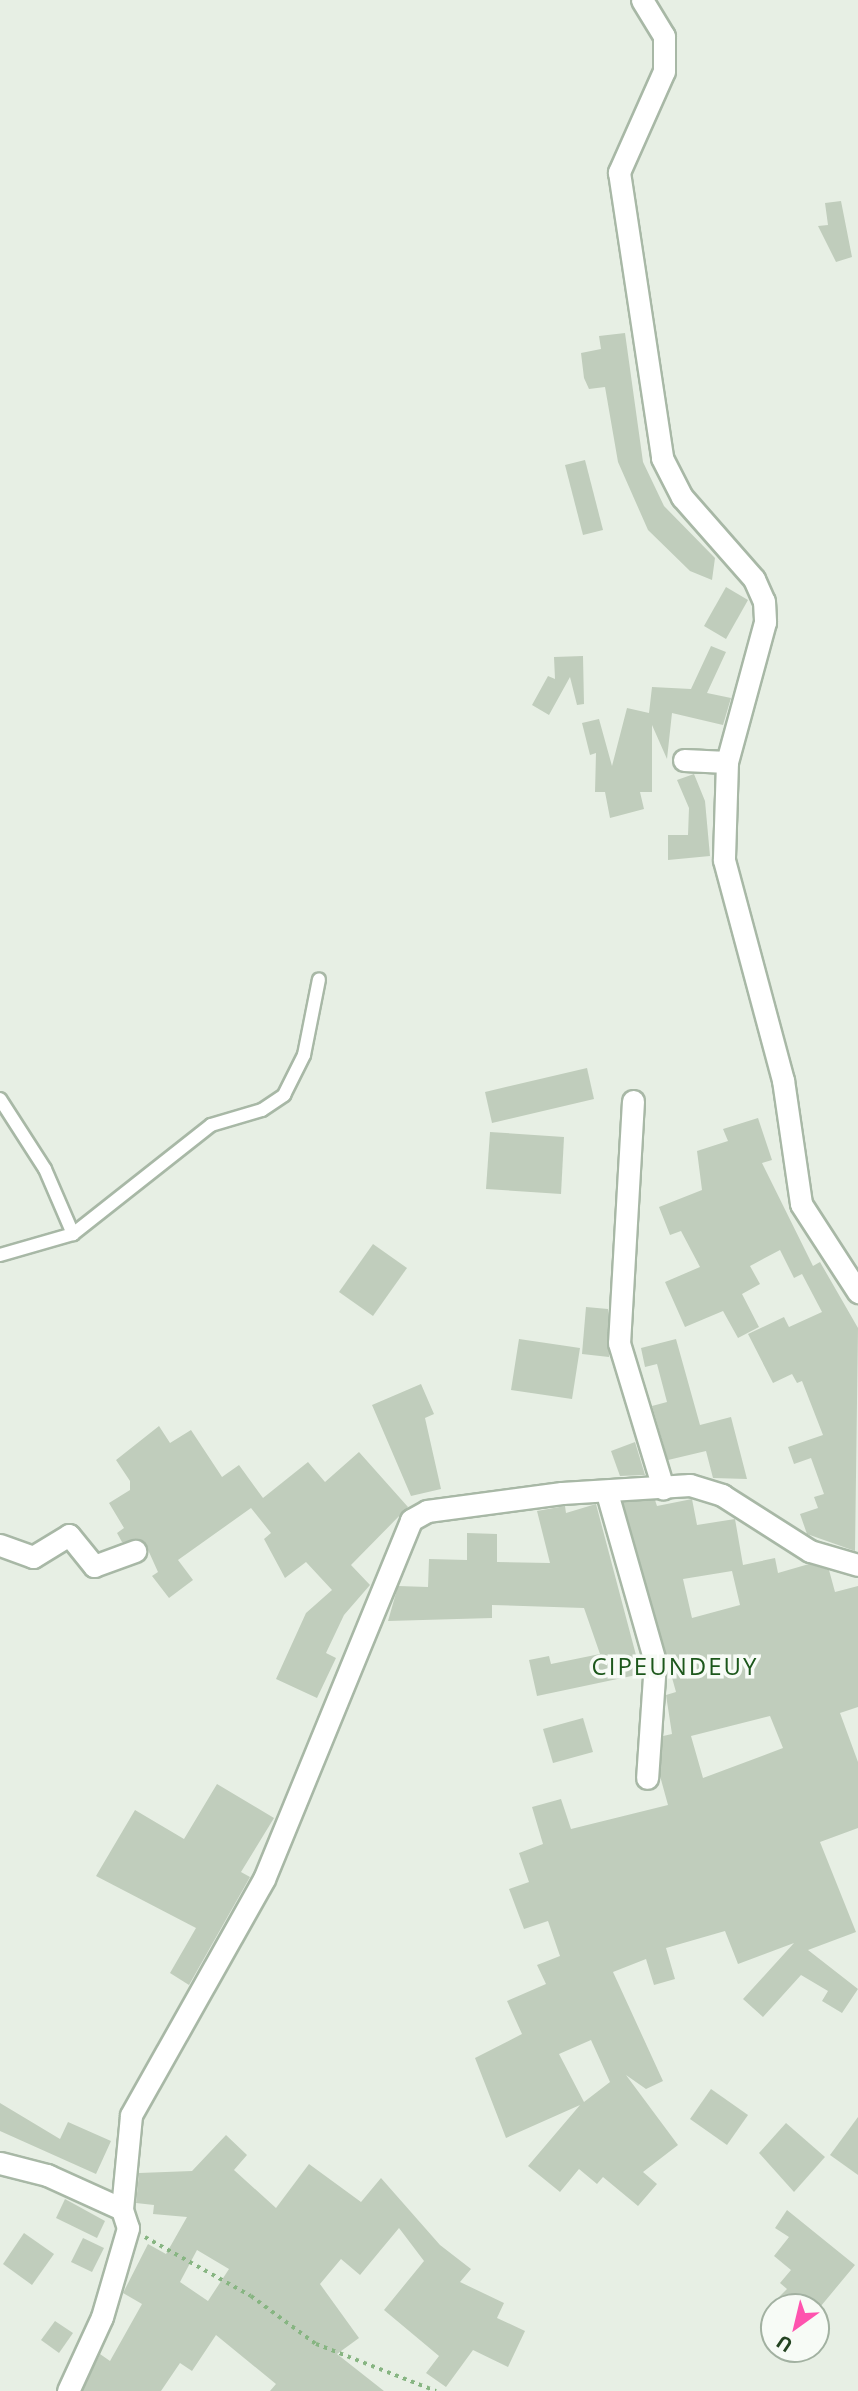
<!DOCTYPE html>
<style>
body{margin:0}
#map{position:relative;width:858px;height:2391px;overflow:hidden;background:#e7efe4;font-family:"Open Sans",sans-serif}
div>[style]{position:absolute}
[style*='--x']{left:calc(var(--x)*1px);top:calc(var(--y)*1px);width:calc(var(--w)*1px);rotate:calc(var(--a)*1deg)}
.building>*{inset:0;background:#c0cdbc}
.path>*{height:3.5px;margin-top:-1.75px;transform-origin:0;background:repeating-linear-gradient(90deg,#87b582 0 3.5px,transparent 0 8.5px)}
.roads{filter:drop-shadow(2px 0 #a8b8a6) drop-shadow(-2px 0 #a8b8a6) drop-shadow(0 2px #a8b8a6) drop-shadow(0 -2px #a8b8a6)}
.service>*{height:12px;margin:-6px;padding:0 6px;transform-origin:6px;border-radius:6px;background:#fff}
.minor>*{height:21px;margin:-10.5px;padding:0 10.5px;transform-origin:10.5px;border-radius:10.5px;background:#fff}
.tertiary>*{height:21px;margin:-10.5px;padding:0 10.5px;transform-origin:10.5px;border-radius:10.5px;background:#fff}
span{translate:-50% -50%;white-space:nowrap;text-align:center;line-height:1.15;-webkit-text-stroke:7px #f7fbf6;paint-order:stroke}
.quarter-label{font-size:24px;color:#1c571b;letter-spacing:2px}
.north{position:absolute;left:760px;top:2293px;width:70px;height:70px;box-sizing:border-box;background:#f7fbf6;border:2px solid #a2b1a1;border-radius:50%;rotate:214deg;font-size:19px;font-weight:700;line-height:28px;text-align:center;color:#234321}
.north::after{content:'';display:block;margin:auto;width:24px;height:32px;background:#fe53ae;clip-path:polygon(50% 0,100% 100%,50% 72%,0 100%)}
</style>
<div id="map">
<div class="building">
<i style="clip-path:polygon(841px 201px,852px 257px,836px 262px,818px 226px,828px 225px,825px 203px)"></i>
<i style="clip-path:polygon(625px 333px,643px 462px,664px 506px,715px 558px,712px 580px,690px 571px,648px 530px,618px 462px,605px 387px,589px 389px,584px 378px,581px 353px,601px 349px,599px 336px)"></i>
<i style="clip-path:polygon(585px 460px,603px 530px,583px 535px,565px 465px)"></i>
<i style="clip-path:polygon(726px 587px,748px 600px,726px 639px,704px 626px)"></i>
<i style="clip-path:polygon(711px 646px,726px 652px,707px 693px,731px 698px,723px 725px,672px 713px,667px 759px,652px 725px,652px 792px,640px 792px,644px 809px,610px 818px,605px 792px,595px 792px,596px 753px,590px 755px,582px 723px,599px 719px,612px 766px,627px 708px,649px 713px,652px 687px,691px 689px)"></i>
<i style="clip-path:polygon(583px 656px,584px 704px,577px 705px,570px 677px,549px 715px,532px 705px,548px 676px,555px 679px,554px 657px)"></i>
<i style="clip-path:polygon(694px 774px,705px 801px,710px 856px,668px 860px,668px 835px,688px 835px,689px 808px,677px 780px)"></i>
<i style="clip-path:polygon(587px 1068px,594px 1099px,492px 1123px,485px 1092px)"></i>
<i style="clip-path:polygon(758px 1118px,772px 1160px,762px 1163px,813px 1266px,820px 1262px,858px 1328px,855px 1551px,807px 1534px,800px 1514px,818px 1508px,814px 1497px,824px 1494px,811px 1458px,794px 1464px,788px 1447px,823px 1435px,802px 1381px,797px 1383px,792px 1374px,773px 1383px,748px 1334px,784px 1317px,789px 1327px,822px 1312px,802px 1274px,794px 1278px,780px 1250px,750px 1266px,760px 1284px,742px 1294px,759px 1327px,738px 1338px,723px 1311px,685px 1327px,665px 1282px,700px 1267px,681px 1231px,670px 1235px,659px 1207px,702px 1190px,697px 1151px,728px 1141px,723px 1129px)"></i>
<i style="clip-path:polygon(490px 1132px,564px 1137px,561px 1194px,486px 1189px)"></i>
<i style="clip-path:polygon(373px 1244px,407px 1268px,373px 1316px,339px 1292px)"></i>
<i style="clip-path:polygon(586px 1307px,608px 1309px,609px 1357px,582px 1354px)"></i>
<i style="clip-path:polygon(519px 1339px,580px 1348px,572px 1399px,511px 1390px)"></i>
<i style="clip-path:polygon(676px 1339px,700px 1425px,731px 1417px,747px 1479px,713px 1478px,706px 1451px,668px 1460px,652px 1406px,667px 1402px,657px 1364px,645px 1367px,641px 1348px)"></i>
<i style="clip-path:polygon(421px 1384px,434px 1414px,425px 1418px,441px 1489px,411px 1496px,372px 1405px)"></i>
<i style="clip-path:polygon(159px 1426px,170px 1443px,191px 1430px,222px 1477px,239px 1465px,263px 1498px,308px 1462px,325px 1482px,359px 1452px,408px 1507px,351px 1565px,370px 1585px,344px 1615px,326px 1653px,336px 1658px,317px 1698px,276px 1679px,306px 1613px,332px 1590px,306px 1562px,285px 1578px,264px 1539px,271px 1533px,251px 1508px,178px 1560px,193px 1580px,169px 1598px,152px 1576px,158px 1572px,144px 1541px,122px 1542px,117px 1533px,124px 1528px,109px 1503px,130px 1490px,130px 1481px,116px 1460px)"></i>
<i style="clip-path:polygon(635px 1442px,645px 1475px,620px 1476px,611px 1451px)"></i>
<i style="clip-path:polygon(evenodd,692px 1499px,697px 1525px,735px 1519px,743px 1565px,775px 1558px,778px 1573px,809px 1564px,829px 1570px,835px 1592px,858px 1586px,858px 1707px,840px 1713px,858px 1762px,858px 1828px,820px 1842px,856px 1932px,808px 1950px,858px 1989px,842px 2013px,822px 2001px,828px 1991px,801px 1975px,763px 2017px,743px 1999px,794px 1943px,738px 1964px,725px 1931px,666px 1948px,675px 1979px,654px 1985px,646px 1959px,613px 1972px,663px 2081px,646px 2089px,626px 2075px,678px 2145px,643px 2172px,657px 2184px,638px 2206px,603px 2177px,597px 2184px,579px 2169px,560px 2192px,528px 2166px,580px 2105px,506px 2138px,475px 2058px,522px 2034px,507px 2001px,546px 1984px,537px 1965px,560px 1956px,548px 1921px,524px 1929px,509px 1889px,529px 1882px,519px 1853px,543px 1844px,532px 1807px,561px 1799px,571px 1829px,668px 1805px,660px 1776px,663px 1736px,672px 1734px,666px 1695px,676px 1692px,623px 1502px,655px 1500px,657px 1506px,692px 1499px,732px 1571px,740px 1605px,692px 1618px,683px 1579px,732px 1571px,692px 1499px,770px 1716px,783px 1748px,703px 1778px,691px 1736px,770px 1716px,692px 1499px,591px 2040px,610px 2082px,584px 2102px,559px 2054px,591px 2040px)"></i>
<i style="clip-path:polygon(596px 1504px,641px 1674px,537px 1696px,529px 1660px,549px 1656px,551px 1664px,600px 1654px,584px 1608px,492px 1605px,492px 1618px,388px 1621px,398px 1586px,428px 1587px,429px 1559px,467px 1560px,467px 1533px,497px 1534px,497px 1562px,550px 1563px,537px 1511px,565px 1506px,566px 1513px)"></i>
<i style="clip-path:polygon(583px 1718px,593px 1752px,553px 1763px,543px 1729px)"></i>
<i style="clip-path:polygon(217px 1784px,274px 1818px,241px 1872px,250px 1877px,189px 1985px,170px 1973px,196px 1928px,96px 1876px,135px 1810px,184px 1839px)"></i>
<i style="clip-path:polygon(711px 2089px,748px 2115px,727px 2145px,690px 2119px)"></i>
<i style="clip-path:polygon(0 2103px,60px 2139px,68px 2122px,111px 2141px,96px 2174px,0 2131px)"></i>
<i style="clip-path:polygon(858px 2117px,858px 2175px,830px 2155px)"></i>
<i style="clip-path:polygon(786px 2123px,825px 2157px,794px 2192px,759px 2153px)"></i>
<i style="clip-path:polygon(evenodd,226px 2135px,247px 2155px,234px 2170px,276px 2208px,309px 2164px,361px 2202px,381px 2178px,440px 2245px,471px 2269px,460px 2282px,504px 2303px,497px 2318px,525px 2331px,508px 2367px,473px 2350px,446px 2387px,426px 2373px,439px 2356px,384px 2310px,424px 2261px,399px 2228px,360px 2275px,341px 2259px,320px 2284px,359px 2338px,337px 2354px,384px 2391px,270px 2391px,276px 2384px,216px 2335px,192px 2371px,180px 2363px,161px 2391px,82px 2391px,100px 2354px,110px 2361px,142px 2304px,123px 2293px,148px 2244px,166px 2254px,187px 2217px,153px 2214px,154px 2205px,136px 2203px,139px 2173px,192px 2171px,226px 2135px,197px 2250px,229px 2269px,208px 2301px,180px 2282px,197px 2250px)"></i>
<i style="clip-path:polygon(65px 2199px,105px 2221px,97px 2238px,56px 2218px)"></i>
<i style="clip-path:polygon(787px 2210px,855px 2265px,816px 2312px,816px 2307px,769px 2307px,787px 2289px,780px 2283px,791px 2270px,774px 2256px,789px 2237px,775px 2228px)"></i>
<i style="clip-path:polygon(24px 2233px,54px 2254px,32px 2285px,3px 2264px)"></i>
<i style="clip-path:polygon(83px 2238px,104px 2248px,92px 2272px,71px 2262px)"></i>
<i style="clip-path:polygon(55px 2321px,73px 2333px,59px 2353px,41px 2340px)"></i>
</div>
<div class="path">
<i style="--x:145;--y:2237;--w:121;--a:29.1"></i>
<i style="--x:251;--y:2296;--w:81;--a:36.4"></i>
<i style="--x:316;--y:2344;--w:129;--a:21.4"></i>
</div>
<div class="roads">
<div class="service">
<i style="--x:0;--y:1099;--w:83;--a:57.3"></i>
<i style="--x:45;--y:1169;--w:71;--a:66.7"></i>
<i style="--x:0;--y:1255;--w:76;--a:-16"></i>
<i style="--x:73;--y:1234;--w:176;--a:-38.3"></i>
<i style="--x:211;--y:1125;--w:53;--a:-16.4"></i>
<i style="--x:262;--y:1110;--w:27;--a:-34"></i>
<i style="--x:284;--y:1095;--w:45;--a:-63.4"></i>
<i style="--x:304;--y:1055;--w:77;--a:-78.8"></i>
</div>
<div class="minor">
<i style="--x:642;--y:0;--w:42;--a:58.6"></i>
<i style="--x:664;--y:36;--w:35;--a:90"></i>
<i style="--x:664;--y:71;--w:111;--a:114"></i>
<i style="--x:619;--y:172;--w:289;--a:81.4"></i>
<i style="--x:662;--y:458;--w:44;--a:62.9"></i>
<i style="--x:682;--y:497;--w:109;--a:48.7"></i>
<i style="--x:754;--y:579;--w:24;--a:66"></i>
<i style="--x:764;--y:601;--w:21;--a:87"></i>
<i style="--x:765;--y:622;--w:145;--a:105.2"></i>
<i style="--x:727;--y:762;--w:98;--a:91.8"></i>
<i style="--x:724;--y:860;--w:228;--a:75"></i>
<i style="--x:783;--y:1080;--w:125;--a:81.7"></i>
<i style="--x:801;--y:1204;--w:105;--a:57.1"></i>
<i style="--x:684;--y:760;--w:43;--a:2.7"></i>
<i style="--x:633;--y:1101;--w:242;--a:93.3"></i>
<i style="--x:619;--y:1343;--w:152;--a:73.1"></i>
<i style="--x:607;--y:1493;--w:176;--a:74.1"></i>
<i style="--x:655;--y:1662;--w:116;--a:93.9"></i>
<i style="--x:0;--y:1545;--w:35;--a:20"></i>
<i style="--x:33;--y:1557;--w:42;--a:-31.4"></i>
<i style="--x:69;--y:1535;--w:40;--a:51"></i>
<i style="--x:94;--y:1566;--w:44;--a:-20.1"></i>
<i style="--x:0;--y:2163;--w:49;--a:14.3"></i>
<i style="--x:47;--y:2175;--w:82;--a:24.4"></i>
</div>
<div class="tertiary">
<i style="--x:68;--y:2391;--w:81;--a:-65.3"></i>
<i style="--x:102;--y:2317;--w:93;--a:-73.7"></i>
<i style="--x:128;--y:2228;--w:20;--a:-108"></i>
<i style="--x:122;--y:2209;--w:94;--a:-84.5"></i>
<i style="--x:131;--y:2115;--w:271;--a:-60.6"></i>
<i style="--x:264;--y:1879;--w:388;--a:-67.7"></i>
<i style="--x:411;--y:1520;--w:18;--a:-29"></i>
<i style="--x:427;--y:1511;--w:136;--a:-7.6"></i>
<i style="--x:562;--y:1493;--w:128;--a:-3.6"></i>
<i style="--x:690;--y:1485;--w:34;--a:17"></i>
<i style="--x:722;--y:1495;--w:104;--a:32.5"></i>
<i style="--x:810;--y:1551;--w:50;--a:16.3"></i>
</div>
</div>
<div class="quarter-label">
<span style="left:675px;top:1666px">CIPEUNDEUY</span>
</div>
<div class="north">U</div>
</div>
